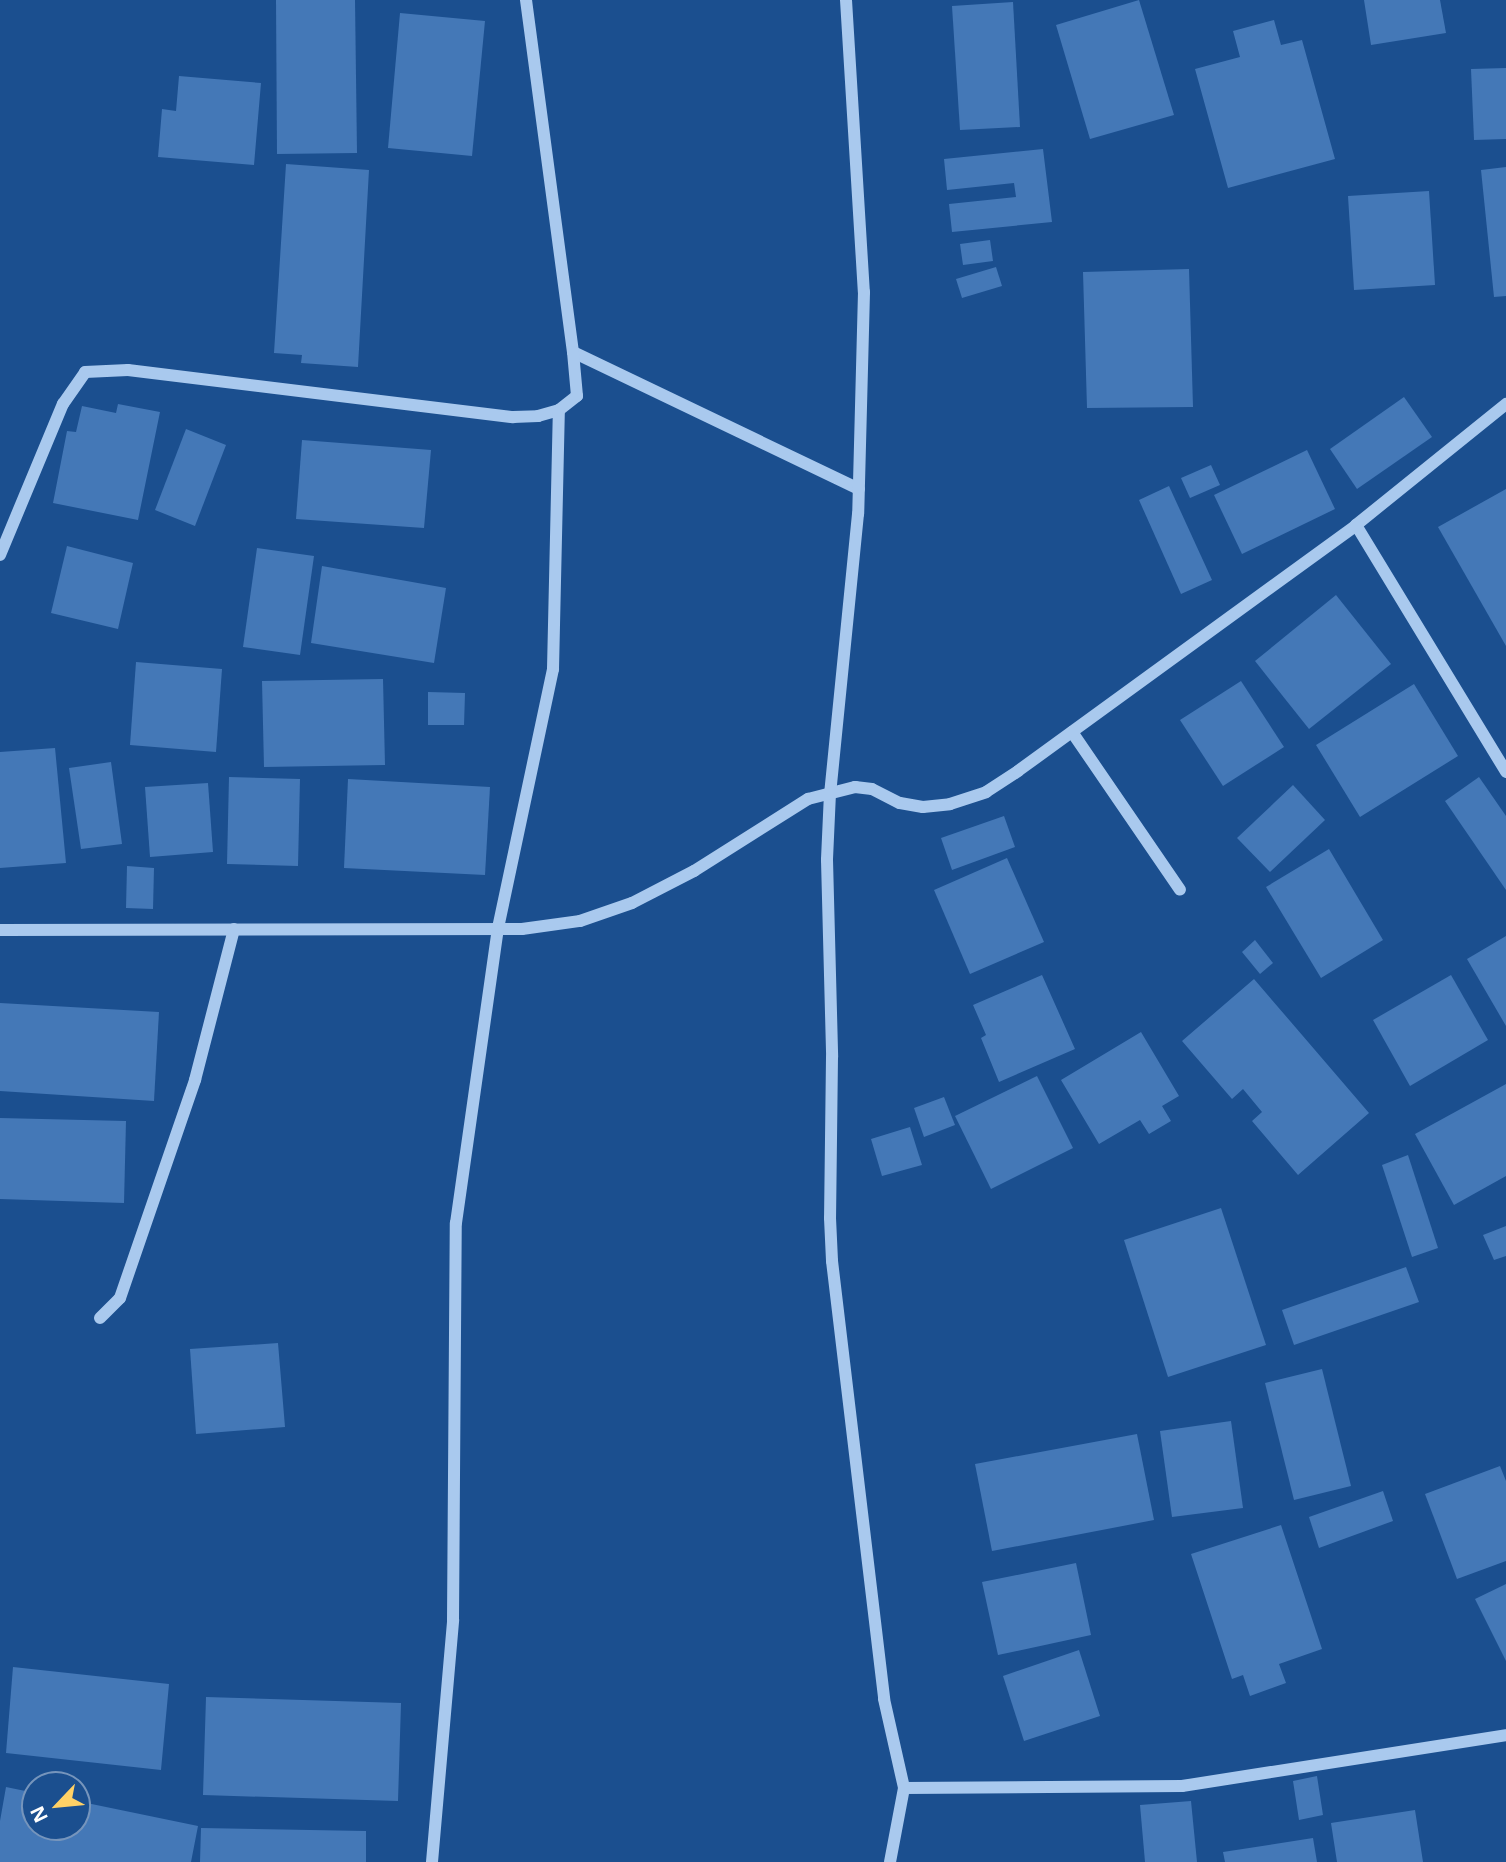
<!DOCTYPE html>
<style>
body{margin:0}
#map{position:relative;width:1506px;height:1862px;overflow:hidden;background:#1b4f8f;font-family:"Open Sans",sans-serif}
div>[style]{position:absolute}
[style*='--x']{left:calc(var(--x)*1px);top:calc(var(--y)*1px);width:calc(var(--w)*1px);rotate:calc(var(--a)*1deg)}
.building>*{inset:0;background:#4478b7}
.minor>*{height:12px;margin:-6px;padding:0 6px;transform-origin:6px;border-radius:6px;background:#a9c9ee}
span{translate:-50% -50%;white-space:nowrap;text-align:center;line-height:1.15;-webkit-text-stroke:6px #1b4f8f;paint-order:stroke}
.north{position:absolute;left:21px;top:1771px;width:70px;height:70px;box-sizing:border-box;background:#1b4f8f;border:2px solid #7695bc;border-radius:50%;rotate:244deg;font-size:19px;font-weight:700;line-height:28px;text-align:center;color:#fff}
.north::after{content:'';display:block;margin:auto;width:24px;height:32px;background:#ffd166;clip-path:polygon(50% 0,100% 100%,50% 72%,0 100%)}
</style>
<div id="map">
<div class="building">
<i style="clip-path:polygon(276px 0,355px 0,357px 153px,277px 154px)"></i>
<i style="clip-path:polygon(1139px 0,1174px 115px,1090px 139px,1056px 25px)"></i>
<i style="clip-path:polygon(1364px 0,1440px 0,1446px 33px,1371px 45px)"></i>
<i style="clip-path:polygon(1013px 2px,1020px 127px,960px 130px,952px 6px)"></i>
<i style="clip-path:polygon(400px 13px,485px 21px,472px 156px,388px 148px)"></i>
<i style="clip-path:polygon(1274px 20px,1281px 45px,1302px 40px,1335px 159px,1228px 188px,1195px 69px,1240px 57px,1233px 31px)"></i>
<i style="clip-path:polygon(1506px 68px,1506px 139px,1474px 140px,1471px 69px)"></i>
<i style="clip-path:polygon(179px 76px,261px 83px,254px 165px,158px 157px,162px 109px,176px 111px)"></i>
<i style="clip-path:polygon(1043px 149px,1052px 222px,952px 232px,949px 204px,1016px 197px,1014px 183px,947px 190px,944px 159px)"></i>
<i style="clip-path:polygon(286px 164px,369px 170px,358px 367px,301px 363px,302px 355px,274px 353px)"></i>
<i style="clip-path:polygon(1506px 167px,1506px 296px,1494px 297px,1481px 170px)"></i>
<i style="clip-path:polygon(1429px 191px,1435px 285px,1354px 290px,1348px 196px)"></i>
<i style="clip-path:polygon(990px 240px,993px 261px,963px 265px,960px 244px)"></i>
<i style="clip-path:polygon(996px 267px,1002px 286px,962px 298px,956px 279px)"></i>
<i style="clip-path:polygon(1189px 269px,1193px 407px,1087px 408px,1083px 272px)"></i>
<i style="clip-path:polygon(1404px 397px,1432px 437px,1357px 489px,1330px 449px)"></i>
<i style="clip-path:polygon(118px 404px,160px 412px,138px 520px,53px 503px,67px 431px,76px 432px,82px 406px,116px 413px)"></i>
<i style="clip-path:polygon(186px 429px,226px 445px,195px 526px,155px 510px)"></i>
<i style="clip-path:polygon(302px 440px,431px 450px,424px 528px,296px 519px)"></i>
<i style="clip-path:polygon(1307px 450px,1335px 509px,1242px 554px,1214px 495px)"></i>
<i style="clip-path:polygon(1211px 465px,1220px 485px,1190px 498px,1181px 478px)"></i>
<i style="clip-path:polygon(1169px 486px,1212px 580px,1181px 594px,1139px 500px)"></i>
<i style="clip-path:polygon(1506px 489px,1506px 646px,1438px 527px)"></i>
<i style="clip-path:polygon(67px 546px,133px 563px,118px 629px,51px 613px)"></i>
<i style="clip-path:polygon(257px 548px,314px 556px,300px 655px,243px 647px)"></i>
<i style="clip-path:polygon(322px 566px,446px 588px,434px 663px,311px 643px)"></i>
<i style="clip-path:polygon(1336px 595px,1391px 664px,1309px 729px,1255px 661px)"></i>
<i style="clip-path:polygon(136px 662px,222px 669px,216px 752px,130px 745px)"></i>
<i style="clip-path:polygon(383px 679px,385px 765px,264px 767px,262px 681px)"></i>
<i style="clip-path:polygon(1241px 681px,1284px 747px,1223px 786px,1180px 720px)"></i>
<i style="clip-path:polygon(1414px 684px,1458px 756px,1360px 817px,1316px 745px)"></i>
<i style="clip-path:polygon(428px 692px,465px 693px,464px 725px,428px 725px)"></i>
<i style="clip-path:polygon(55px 748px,66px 863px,0 868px,0 752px)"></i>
<i style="clip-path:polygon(111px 762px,122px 844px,81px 849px,69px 768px)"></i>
<i style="clip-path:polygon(229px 777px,300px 779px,298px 866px,227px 864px)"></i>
<i style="clip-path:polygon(1479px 777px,1506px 816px,1506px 890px,1445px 801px)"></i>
<i style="clip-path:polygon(348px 779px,490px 787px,485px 875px,344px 868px)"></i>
<i style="clip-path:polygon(208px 783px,213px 852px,150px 857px,145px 787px)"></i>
<i style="clip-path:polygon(1293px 785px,1325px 820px,1270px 872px,1237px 838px)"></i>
<i style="clip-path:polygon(1004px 816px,1015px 847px,952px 870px,941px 838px)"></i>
<i style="clip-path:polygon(1329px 849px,1383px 940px,1321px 978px,1266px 887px)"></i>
<i style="clip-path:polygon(1007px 858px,1044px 942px,970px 974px,934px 890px)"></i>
<i style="clip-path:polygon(127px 866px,154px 868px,153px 909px,126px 908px)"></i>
<i style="clip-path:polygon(1506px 936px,1506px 1026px,1467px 959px)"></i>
<i style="clip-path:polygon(1255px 940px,1273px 963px,1260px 974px,1242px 952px)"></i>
<i style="clip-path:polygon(1042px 975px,1075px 1049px,999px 1082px,981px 1038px,986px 1035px,973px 1005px)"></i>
<i style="clip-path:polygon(1451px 975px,1488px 1040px,1410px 1086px,1373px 1020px)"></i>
<i style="clip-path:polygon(1254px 979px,1369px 1113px,1298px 1175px,1252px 1121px,1262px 1112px,1243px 1089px,1232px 1099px,1182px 1041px)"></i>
<i style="clip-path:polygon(0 1003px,159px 1012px,154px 1101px,0 1091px)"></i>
<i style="clip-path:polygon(1141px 1032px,1179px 1096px,1162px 1106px,1171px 1121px,1149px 1134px,1140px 1120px,1099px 1144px,1061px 1080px)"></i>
<i style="clip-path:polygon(1037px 1076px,1073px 1148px,991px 1189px,955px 1116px)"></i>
<i style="clip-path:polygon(1506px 1084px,1506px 1176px,1454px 1205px,1415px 1134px)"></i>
<i style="clip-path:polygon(944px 1097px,955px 1125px,924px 1137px,914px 1108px)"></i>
<i style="clip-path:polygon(0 1118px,126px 1121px,124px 1203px,0 1199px)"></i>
<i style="clip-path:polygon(910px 1127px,922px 1165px,882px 1176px,871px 1139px)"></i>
<i style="clip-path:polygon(1408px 1155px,1438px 1248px,1412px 1257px,1382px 1165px)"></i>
<i style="clip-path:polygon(1221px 1208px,1266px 1345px,1168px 1377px,1124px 1240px)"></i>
<i style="clip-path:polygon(1506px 1226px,1506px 1256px,1494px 1260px,1483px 1235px)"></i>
<i style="clip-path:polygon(1406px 1267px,1419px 1302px,1294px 1345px,1282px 1310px)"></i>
<i style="clip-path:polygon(278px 1343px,285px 1427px,196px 1434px,190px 1349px)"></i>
<i style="clip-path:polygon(1322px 1369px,1351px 1486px,1294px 1500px,1265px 1383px)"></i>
<i style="clip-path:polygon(1231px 1421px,1243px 1508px,1172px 1517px,1160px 1431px)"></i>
<i style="clip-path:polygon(1137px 1434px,1154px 1520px,992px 1551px,975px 1464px)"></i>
<i style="clip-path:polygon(1500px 1466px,1506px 1481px,1506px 1561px,1457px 1579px,1425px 1494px)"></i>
<i style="clip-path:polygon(1383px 1491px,1393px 1521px,1319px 1548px,1309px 1517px)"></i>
<i style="clip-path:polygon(1281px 1525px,1322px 1649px,1279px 1664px,1286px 1683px,1250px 1696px,1243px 1675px,1232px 1679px,1191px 1554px)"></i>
<i style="clip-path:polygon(1076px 1563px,1091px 1635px,998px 1655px,982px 1582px)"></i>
<i style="clip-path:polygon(1506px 1584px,1506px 1661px,1475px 1599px)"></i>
<i style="clip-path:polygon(1079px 1650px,1100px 1716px,1024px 1741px,1003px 1676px)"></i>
<i style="clip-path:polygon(13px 1667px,169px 1684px,161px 1770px,6px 1753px)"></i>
<i style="clip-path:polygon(206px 1697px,401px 1703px,398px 1801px,203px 1795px)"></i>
<i style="clip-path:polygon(1317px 1776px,1323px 1815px,1299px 1820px,1293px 1781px)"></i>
<i style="clip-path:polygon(6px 1787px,35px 1793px,35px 1827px,77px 1827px,77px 1801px,198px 1826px,191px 1862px,0 1862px,0 1821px)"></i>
<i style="clip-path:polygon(1191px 1801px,1197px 1862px,1145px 1862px,1140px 1805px)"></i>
<i style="clip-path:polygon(1415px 1810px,1423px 1862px,1337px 1862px,1331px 1823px)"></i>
<i style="clip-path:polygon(201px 1828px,366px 1831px,366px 1862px,200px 1862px)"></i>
<i style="clip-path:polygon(1313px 1838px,1317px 1862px,1225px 1862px,1223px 1852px)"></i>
</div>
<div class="minor">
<i style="--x:526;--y:0;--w:355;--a:82.4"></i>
<i style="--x:573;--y:352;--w:317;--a:25.6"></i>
<i style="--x:846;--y:0;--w:293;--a:86.5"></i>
<i style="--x:864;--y:292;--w:222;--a:91.5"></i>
<i style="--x:858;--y:514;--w:280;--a:95.7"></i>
<i style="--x:830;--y:793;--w:67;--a:92.6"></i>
<i style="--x:827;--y:860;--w:197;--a:88.5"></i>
<i style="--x:832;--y:1057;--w:161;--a:90.7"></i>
<i style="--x:830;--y:1218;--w:43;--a:87.3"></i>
<i style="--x:832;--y:1261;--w:441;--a:83.2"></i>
<i style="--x:884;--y:1699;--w:91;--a:77.3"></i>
<i style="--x:904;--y:1788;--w:75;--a:100.7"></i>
<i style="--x:1356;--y:525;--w:289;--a:58.7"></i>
<i style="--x:0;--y:555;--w:164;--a:-67.4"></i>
<i style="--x:63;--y:404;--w:39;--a:-55"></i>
<i style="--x:85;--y:372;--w:43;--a:-2.7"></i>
<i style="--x:128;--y:370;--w:388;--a:7"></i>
<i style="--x:513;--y:417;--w:25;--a:-2"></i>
<i style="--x:538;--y:416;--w:22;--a:-16"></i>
<i style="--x:559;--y:410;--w:23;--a:-38"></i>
<i style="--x:577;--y:396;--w:44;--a:-95.2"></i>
<i style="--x:1072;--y:732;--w:191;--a:55.6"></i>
<i style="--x:0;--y:930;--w:522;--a:-0.11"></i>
<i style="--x:522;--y:929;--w:59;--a:-7.9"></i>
<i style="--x:580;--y:921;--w:55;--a:-19.1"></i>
<i style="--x:632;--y:903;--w:70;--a:-27.3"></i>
<i style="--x:694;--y:871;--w:135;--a:-32.3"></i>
<i style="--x:808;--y:799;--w:49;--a:-14.3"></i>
<i style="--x:855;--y:787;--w:17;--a:7"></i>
<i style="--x:872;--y:789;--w:31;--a:27"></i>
<i style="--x:900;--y:803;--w:23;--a:10"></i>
<i style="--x:923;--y:807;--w:27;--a:-6"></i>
<i style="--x:950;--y:804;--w:38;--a:-18"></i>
<i style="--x:986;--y:792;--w:38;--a:-33"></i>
<i style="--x:1018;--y:771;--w:418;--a:-36"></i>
<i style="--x:1356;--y:525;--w:193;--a:-38.9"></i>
<i style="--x:100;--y:1318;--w:28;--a:-45"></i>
<i style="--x:120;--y:1298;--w:231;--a:-71"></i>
<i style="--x:195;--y:1080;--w:156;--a:-75.5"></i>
<i style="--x:904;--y:1788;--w:278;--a:-0.4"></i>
<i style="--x:1182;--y:1786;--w:328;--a:-8.9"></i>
<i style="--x:432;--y:1862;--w:243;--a:-85"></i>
<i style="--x:453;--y:1620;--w:397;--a:-89.6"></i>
<i style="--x:456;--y:1223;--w:298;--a:-81.9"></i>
<i style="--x:498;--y:928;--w:265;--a:-78"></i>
<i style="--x:553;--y:669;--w:259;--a:-88.7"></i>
</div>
<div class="north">N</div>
</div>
